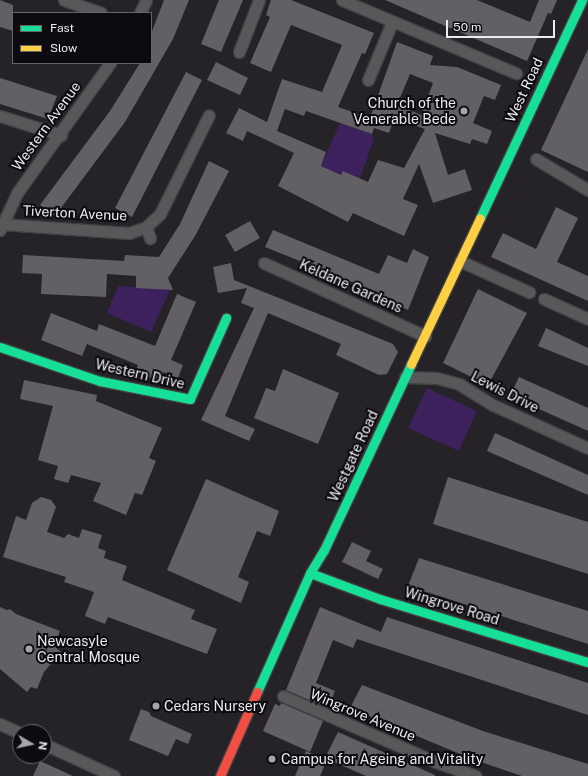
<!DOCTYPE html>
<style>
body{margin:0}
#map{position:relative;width:588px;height:776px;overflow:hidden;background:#252327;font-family:"Public Sans",sans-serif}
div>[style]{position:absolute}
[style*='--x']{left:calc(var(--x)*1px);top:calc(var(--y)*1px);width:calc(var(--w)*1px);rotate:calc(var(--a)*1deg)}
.green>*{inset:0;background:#3c215d}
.building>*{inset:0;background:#626064}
.roads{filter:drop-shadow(1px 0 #414042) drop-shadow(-1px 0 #414042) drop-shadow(0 1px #414042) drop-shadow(0 -1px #414042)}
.street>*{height:11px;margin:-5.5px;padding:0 5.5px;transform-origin:5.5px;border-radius:5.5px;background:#585759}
.fast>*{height:9px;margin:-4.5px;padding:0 4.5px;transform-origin:4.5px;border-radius:4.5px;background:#16e098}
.slow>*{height:9px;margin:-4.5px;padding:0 4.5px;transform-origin:4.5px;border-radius:4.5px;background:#ffcf43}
.jam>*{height:9px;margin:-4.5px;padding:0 4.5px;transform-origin:4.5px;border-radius:4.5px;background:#f24e42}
.dots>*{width:11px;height:11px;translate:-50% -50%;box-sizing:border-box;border:2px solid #0d0b0f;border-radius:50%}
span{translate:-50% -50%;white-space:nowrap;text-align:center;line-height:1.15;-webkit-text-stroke:4px #0d0b0f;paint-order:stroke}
.street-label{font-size:14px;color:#edebf1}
.poi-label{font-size:14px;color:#edebf1}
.right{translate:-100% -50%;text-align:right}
.left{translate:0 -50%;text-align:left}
.legend{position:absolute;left:12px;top:12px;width:140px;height:52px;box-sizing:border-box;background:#0d0b0f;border:1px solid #676569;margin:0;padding:5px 7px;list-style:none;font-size:12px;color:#edebf1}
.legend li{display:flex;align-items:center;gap:8px;height:20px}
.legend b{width:20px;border:1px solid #676569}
.north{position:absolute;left:12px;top:724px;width:40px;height:40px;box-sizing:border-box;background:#0d0b0f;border:1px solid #676569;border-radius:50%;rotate:99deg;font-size:11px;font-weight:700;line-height:16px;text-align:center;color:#edebf1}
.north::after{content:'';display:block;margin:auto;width:14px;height:18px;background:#a7a5aa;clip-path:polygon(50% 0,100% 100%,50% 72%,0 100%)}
.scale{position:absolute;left:446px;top:20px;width:109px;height:18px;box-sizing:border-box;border:2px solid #edebf1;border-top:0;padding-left:5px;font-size:12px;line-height:14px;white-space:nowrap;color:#edebf1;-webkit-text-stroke:3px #0d0b0f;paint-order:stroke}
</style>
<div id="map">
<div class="green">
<i style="clip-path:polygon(340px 123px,372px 134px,374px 139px,360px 178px,343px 171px,341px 175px,321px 166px)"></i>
<i style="clip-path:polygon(118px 286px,170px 290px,151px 332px,107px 313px)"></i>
<i style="clip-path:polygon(427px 388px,477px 411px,459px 451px,408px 428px)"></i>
</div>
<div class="building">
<i style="clip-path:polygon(0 0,13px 5px,13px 31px,0 27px)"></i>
<i style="clip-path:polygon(164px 0,189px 0,173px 39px,125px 122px,55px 216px,40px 205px,110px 111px,140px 63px,151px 63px,151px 34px)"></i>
<i style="clip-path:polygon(219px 0,243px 0,221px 52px,201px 44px)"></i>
<i style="clip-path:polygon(evenodd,271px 0,291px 0,374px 33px,365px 54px,362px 53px,338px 107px,370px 118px,397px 42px,433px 56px,430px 65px,457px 67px,501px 85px,495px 100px,484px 96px,473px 123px,492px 131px,487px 144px,472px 139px,470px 144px,435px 133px,448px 175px,465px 169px,472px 190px,433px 203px,419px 164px,403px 199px,418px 205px,404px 236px,353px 213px,348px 222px,278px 186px,294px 153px,247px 131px,243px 141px,226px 133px,239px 108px,267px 122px,282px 79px,322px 92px,342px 45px,291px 25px,271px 72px,250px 63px,270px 17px,266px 15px,271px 0,410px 74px,433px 83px,421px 115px,397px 105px,410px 74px,271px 0,285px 109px,304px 116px,306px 111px,372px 134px,374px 128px,389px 133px,394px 118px,425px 129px,404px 168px,378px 160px,368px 182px,343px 171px,341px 175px,321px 166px,326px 152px,277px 131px,285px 109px)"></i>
<i style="clip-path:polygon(385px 0,477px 0,530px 22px,539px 0,557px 0,551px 14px,548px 13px,527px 61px)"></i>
<i style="clip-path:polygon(588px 49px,588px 172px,541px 150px)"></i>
<i style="clip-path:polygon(216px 62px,248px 78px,240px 95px,207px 80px)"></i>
<i style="clip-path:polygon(186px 72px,202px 80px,132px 217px,115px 208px)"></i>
<i style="clip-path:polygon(0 78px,57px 96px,48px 119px,0 104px)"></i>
<i style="clip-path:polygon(209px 161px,229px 171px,195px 236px,168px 278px,173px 290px,136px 288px,136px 276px,107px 274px,106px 297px,41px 294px,42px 274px,22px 273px,23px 255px,124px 261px,125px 255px,159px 257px,180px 224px)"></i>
<i style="clip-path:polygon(556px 207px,578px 218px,557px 262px,588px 276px,588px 301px,491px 257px,503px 233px,536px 249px)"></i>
<i style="clip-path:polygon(250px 221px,260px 238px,235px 252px,225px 235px)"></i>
<i style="clip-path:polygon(273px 230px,379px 274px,388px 255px,407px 263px,413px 249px,429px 257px,408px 310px,370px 293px,372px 290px,265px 247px)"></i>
<i style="clip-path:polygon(231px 263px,234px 280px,393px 344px,398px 352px,387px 374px,379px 375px,336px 355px,341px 344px,268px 313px,225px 416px,255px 429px,249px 441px,201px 420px,254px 308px,241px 303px,247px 288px,218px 293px,213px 267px)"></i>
<i style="clip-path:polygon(478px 289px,527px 313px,488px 385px,443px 363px)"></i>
<i style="clip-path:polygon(177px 294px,196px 302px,171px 360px,183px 365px,178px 378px,163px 372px,159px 381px,135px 372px,138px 365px,87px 344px,82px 356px,41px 340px,51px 313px,97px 331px,99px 324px,155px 346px)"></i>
<i style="clip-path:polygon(546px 328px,588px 348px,588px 366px,538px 346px)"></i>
<i style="clip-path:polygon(283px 369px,339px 393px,318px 444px,254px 418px,266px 388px,275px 391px)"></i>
<i style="clip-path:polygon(519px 377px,588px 408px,588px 431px,510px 396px)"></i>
<i style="clip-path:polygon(24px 380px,97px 395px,96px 401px,162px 428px,149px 458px,156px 461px,142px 495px,135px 493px,126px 515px,93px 501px,101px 483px,71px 475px,68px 483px,54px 479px,58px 466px,38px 460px,53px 406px,20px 399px)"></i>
<i style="clip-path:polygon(495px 433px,588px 475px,588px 495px,487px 451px)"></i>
<i style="clip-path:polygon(448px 477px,588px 522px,588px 574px,433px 524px)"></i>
<i style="clip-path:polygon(206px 479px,279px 511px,270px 536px,257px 531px,238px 577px,249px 582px,241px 603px,167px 570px)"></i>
<i style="clip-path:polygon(41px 497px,51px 500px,56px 507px,47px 532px,64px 538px,68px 534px,79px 538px,82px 529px,102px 535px,98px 548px,106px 551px,104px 558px,127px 566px,122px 580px,195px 610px,191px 619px,217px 629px,207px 654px,108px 617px,105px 624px,85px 616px,94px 592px,64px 582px,66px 577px,3px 557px,16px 516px,26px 520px,32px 503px)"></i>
<i style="clip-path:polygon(352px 542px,371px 551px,366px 561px,383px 569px,378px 579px,342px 562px)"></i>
<i style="clip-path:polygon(419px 558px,588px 611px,588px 644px,408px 586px)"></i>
<i style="clip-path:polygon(0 607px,7px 610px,10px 609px,16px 614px,60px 631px,54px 646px,61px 652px,44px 672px,37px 689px,31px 687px,27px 692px,0 669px)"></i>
<i style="clip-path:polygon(320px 607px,381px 632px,387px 617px,588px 683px,588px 715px,357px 639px,353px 648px,333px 640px,316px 683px,335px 691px,328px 708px,286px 690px)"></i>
<i style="clip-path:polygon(362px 685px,483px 731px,588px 764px,588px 776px,522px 776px,472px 759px,350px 708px)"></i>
<i style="clip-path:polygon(281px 703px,323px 721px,310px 752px,263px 731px,275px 704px,280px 706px)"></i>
<i style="clip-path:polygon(141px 709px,149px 712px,151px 716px,192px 734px,188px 744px,176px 739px,168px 756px,129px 740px)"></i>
<i style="clip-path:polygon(338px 732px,435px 775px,435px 776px,366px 776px,325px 758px)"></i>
<i style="clip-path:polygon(306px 751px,327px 760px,320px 776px,295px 776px)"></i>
<i style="clip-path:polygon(40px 761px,73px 776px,33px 776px)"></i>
</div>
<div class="roads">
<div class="street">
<i style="--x:64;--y:0;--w:39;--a:19"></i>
<i style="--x:342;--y:0;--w:189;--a:22.8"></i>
<i style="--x:140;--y:13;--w:14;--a:-65"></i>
<i style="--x:239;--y:52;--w:56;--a:-69"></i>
<i style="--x:368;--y:80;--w:63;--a:-67.5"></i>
<i style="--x:0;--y:116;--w:64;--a:17.3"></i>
<i style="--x:536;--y:159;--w:61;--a:30.8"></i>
<i style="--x:2;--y:224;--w:127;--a:4.1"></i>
<i style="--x:129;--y:233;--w:18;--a:-19"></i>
<i style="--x:146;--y:227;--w:19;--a:-43"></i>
<i style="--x:160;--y:214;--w:110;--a:-63.7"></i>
<i style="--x:146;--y:227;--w:12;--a:70"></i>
<i style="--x:0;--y:230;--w:41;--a:-65.3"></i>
<i style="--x:17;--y:193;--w:160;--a:-54.4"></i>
<i style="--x:460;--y:261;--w:76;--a:24.2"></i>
<i style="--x:264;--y:263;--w:177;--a:24.4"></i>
<i style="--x:544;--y:299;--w:48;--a:24.4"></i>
<i style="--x:405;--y:377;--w:32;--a:2"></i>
<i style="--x:437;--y:378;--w:23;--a:15"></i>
<i style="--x:459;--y:384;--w:40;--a:32"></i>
<i style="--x:493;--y:405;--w:104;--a:24.4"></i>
<i style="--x:283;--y:696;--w:167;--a:23.3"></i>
<i style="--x:436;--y:762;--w:42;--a:19.3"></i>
<i style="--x:0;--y:724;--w:22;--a:24"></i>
<i style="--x:44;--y:744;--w:77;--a:24.6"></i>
</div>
<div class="fast">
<i style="--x:480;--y:218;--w:241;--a:-64.9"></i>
<i style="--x:0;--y:347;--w:106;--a:18.8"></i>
<i style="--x:100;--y:381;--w:92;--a:11.3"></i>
<i style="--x:190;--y:399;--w:89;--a:-66"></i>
<i style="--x:310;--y:573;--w:75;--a:20.4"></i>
<i style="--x:380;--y:599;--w:217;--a:16.9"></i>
<i style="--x:257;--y:692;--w:130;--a:-66"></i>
<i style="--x:310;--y:573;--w:27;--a:-59"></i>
<i style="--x:324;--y:550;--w:205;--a:-64.9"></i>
</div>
<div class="slow">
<i style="--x:411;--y:364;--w:161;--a:-64.7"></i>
</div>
<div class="jam">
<i style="--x:220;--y:776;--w:92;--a:-66.2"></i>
</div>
</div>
<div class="dots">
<i style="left:464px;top:111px;background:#a7a5aa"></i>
<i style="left:29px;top:649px;background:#a7a5aa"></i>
<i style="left:156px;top:706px;background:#a7a5aa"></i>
<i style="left:272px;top:759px;background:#a7a5aa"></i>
</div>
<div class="street-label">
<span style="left:524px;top:90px;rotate:-65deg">West Road</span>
<span style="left:46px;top:126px;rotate:-54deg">Western Avenue</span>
<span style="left:75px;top:213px;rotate:3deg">Tiverton Avenue</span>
<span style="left:351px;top:286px;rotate:24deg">Keldane Gardens</span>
<span style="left:140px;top:374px;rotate:13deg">Western Drive</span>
<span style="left:505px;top:392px;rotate:27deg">Lewis Drive</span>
<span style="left:353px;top:456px;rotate:-65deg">Westgate Road</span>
<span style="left:452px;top:606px;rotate:17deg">Wingrove Road</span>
<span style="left:363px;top:715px;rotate:23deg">Wingrove Avenue</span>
</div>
<div class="poi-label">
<span class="right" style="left:456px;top:111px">Church of the<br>Venerable Bede</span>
<span class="left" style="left:37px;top:649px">Newcasyle<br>Central Mosque</span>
<span class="left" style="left:164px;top:706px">Cedars Nursery</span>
<span class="left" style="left:281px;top:759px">Campus for Ageing and Vitality</span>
</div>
<ul class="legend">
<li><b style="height:5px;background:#16e098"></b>Fast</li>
<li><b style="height:5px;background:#ffcf43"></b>Slow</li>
</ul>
<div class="north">N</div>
<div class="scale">50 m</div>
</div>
